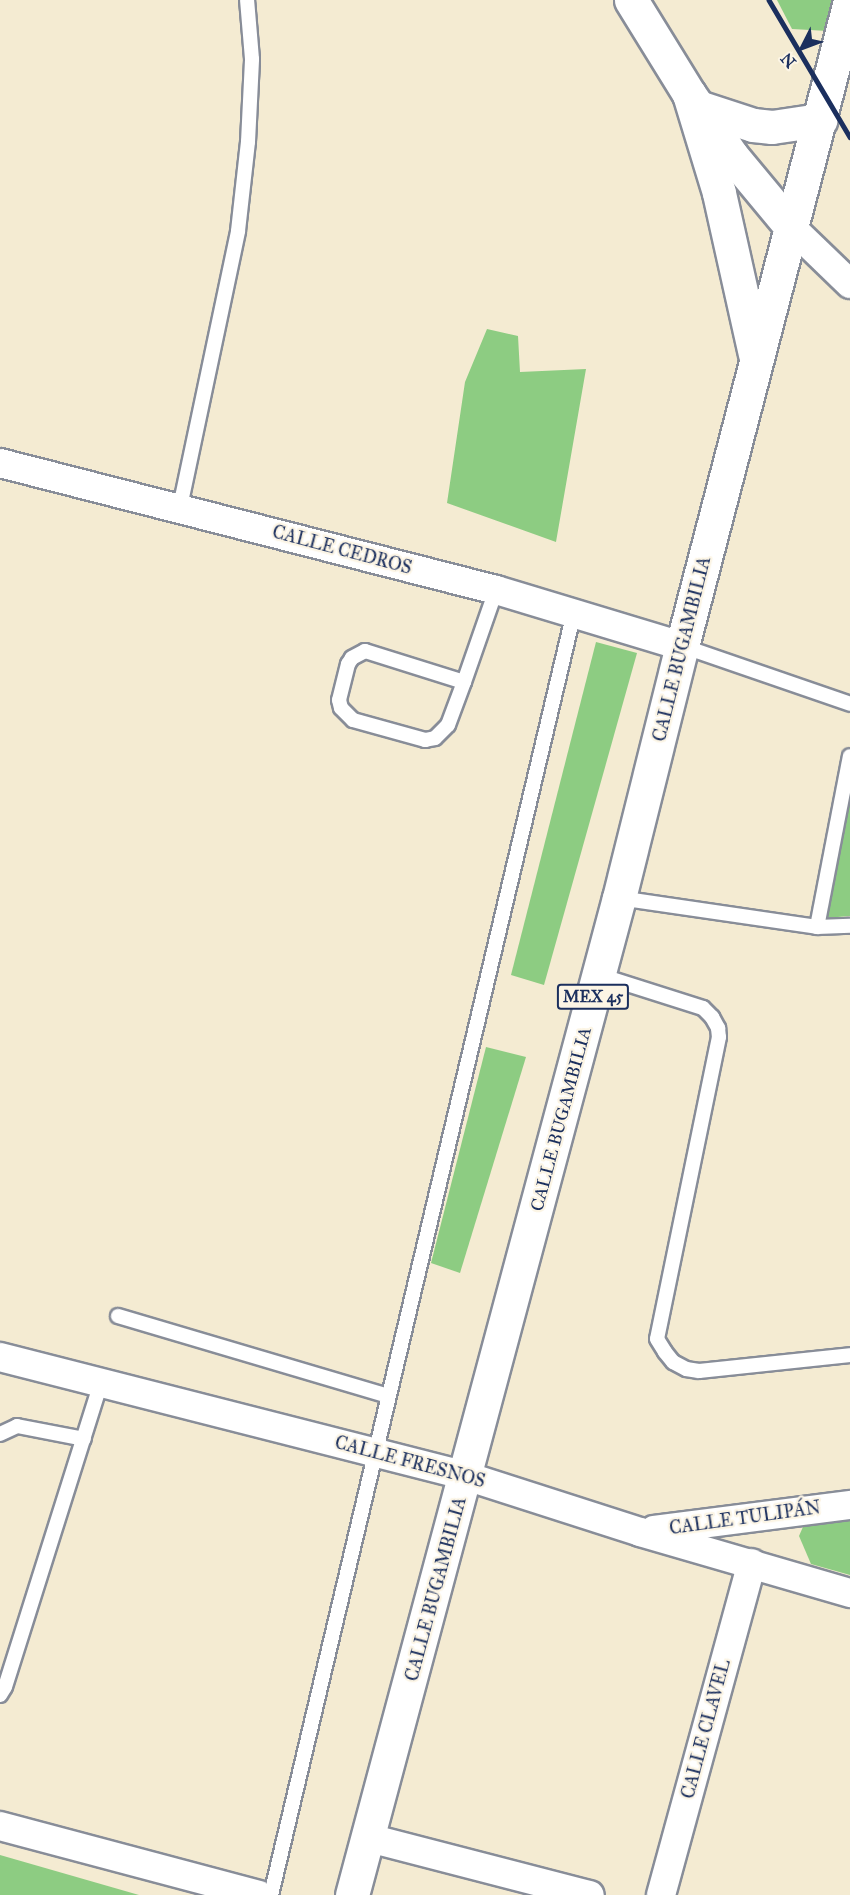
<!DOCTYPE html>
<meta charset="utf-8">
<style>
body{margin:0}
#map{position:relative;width:850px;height:1895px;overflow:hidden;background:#f4ebd2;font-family:"IM FELL Great Primer",serif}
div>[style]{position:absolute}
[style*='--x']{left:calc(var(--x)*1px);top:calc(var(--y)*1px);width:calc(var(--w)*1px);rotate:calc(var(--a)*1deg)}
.green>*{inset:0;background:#8dcc82}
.roads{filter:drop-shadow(2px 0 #888d98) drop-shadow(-2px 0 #888d98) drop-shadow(0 2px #888d98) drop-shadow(0 -2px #888d98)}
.service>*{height:14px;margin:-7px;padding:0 7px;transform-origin:7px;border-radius:7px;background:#fff}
.minor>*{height:28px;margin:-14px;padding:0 14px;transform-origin:14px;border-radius:14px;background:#fff}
.secondary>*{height:33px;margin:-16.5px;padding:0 16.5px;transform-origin:16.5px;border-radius:16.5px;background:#fff}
.primary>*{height:33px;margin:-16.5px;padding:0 16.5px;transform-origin:16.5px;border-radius:16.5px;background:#fff}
.rail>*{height:4.5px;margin:-2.25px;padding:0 2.25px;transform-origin:2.25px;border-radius:2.25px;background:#1b2f5e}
span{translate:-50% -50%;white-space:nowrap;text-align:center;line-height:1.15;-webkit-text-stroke:4.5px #fcf5e5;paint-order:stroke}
.shield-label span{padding:2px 4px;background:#fcf5e5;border:2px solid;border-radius:4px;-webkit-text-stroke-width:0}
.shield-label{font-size:16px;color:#1b2f5e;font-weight:700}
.street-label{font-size:18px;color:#1b2f5e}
.north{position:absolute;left:772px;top:18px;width:60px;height:60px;-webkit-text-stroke:4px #fcf5e5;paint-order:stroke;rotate:228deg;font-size:16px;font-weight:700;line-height:24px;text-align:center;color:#1b2f5e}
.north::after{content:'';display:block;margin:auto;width:21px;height:27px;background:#1b2f5e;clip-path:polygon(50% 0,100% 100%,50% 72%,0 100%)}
</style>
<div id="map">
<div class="green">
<i style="clip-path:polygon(777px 0,834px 0,828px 31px,792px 29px)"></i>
<i style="clip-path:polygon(487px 329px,518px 336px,520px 372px,586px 369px,556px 542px,447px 503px,465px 382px)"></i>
<i style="clip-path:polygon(596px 642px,637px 653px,544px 985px,511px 975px)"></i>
<i style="clip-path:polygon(850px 790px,850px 916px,826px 918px)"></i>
<i style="clip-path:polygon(486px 1047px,526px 1057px,460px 1273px,431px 1263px)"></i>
<i style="clip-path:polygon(850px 1515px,850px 1575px,811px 1564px,799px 1536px,806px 1520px)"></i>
<i style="clip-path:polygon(0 1855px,139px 1895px,0 1895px)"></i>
</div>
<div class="roads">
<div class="service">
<i style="--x:180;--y:507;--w:282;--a:-78.1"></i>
<i style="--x:238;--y:231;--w:90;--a:-83.6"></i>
<i style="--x:248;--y:142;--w:83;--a:-87.2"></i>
<i style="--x:252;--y:59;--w:59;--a:-94.8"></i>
<i style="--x:682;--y:646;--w:178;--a:19"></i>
<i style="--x:464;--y:682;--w:104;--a:-162.6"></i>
<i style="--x:365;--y:651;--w:15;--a:152"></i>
<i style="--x:352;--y:658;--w:7;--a:124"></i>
<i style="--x:348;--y:664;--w:37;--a:104"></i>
<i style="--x:339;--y:700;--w:8;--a:76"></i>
<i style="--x:341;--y:708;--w:17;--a:45"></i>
<i style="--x:353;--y:720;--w:75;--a:15.5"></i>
<i style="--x:425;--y:740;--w:10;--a:-11"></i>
<i style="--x:435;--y:738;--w:18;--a:-45"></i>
<i style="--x:448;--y:725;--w:46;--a:-69.6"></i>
<i style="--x:464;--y:682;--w:97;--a:-70.8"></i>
<i style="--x:619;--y:898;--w:200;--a:8.3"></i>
<i style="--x:817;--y:927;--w:33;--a:-2"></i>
<i style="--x:817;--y:927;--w:174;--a:-79.1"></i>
<i style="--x:599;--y:975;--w:109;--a:17.6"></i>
<i style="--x:703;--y:1008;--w:13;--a:45"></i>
<i style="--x:712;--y:1017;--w:13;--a:61"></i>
<i style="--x:718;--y:1028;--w:9;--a:84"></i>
<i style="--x:719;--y:1037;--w:308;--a:101.6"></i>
<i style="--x:657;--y:1339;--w:15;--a:58"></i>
<i style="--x:665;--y:1352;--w:13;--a:51"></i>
<i style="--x:673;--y:1362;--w:15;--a:28"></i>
<i style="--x:686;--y:1369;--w:13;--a:9"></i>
<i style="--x:699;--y:1371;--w:152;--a:-6"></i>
<i style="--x:118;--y:1316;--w:282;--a:16.5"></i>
<i style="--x:0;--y:1434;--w:19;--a:-25"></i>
<i style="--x:17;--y:1426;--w:68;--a:11"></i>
<i style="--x:0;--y:1695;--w:9;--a:-58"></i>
<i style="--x:5;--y:1687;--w:319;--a:-72.5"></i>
<i style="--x:271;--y:1895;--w:1318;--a:-76.71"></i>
</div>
<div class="minor">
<i style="--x:791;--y:227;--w:82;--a:44"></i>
<i style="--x:0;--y:463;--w:512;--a:14.36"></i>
<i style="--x:496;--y:590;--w:194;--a:16.8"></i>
<i style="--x:0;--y:1357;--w:481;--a:14.3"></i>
<i style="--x:466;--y:1476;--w:183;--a:17.8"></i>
<i style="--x:640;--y:1532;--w:219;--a:16.2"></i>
<i style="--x:654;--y:1530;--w:198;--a:-7.3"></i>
<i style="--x:0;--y:1826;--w:268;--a:14.9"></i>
<i style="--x:369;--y:1838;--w:228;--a:14.5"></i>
<i style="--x:661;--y:1895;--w:344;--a:-74.7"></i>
</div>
<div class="secondary">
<i style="--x:631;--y:0;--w:110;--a:58.3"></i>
<i style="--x:689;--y:94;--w:75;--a:55.3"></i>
<i style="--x:732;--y:156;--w:92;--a:50.3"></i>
</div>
<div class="primary">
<i style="--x:689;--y:94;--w:103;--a:73.1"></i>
<i style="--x:719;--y:193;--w:165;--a:77.4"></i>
<i style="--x:698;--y:107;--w:58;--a:18.1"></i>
<i style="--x:753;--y:125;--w:19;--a:6"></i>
<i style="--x:772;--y:127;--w:49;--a:-8.3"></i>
<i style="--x:352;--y:1895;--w:1032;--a:-75.01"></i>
<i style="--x:619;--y:898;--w:260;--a:-76"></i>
<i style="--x:682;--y:646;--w:667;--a:-75.4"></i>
</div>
</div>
<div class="rail">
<i style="--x:769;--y:0;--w:159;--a:59.4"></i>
</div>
<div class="shield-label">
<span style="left:593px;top:997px">MEX 45</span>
</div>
<div class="street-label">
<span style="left:342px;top:550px;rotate:15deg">CALLE CEDROS</span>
<span style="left:682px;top:649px;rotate:-76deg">CALLE BUGAMBILIA</span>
<span style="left:561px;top:1119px;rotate:-75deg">CALLE BUGAMBILIA</span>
<span style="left:410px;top:1462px;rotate:15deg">CALLE FRESNOS</span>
<span style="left:745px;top:1518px;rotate:-8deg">CALLE TULIPÁN</span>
<span style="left:436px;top:1589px;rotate:-75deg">CALLE BUGAMBILIA</span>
<span style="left:706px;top:1729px;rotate:-75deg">CALLE CLAVEL</span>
</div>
<div class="north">N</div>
</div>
